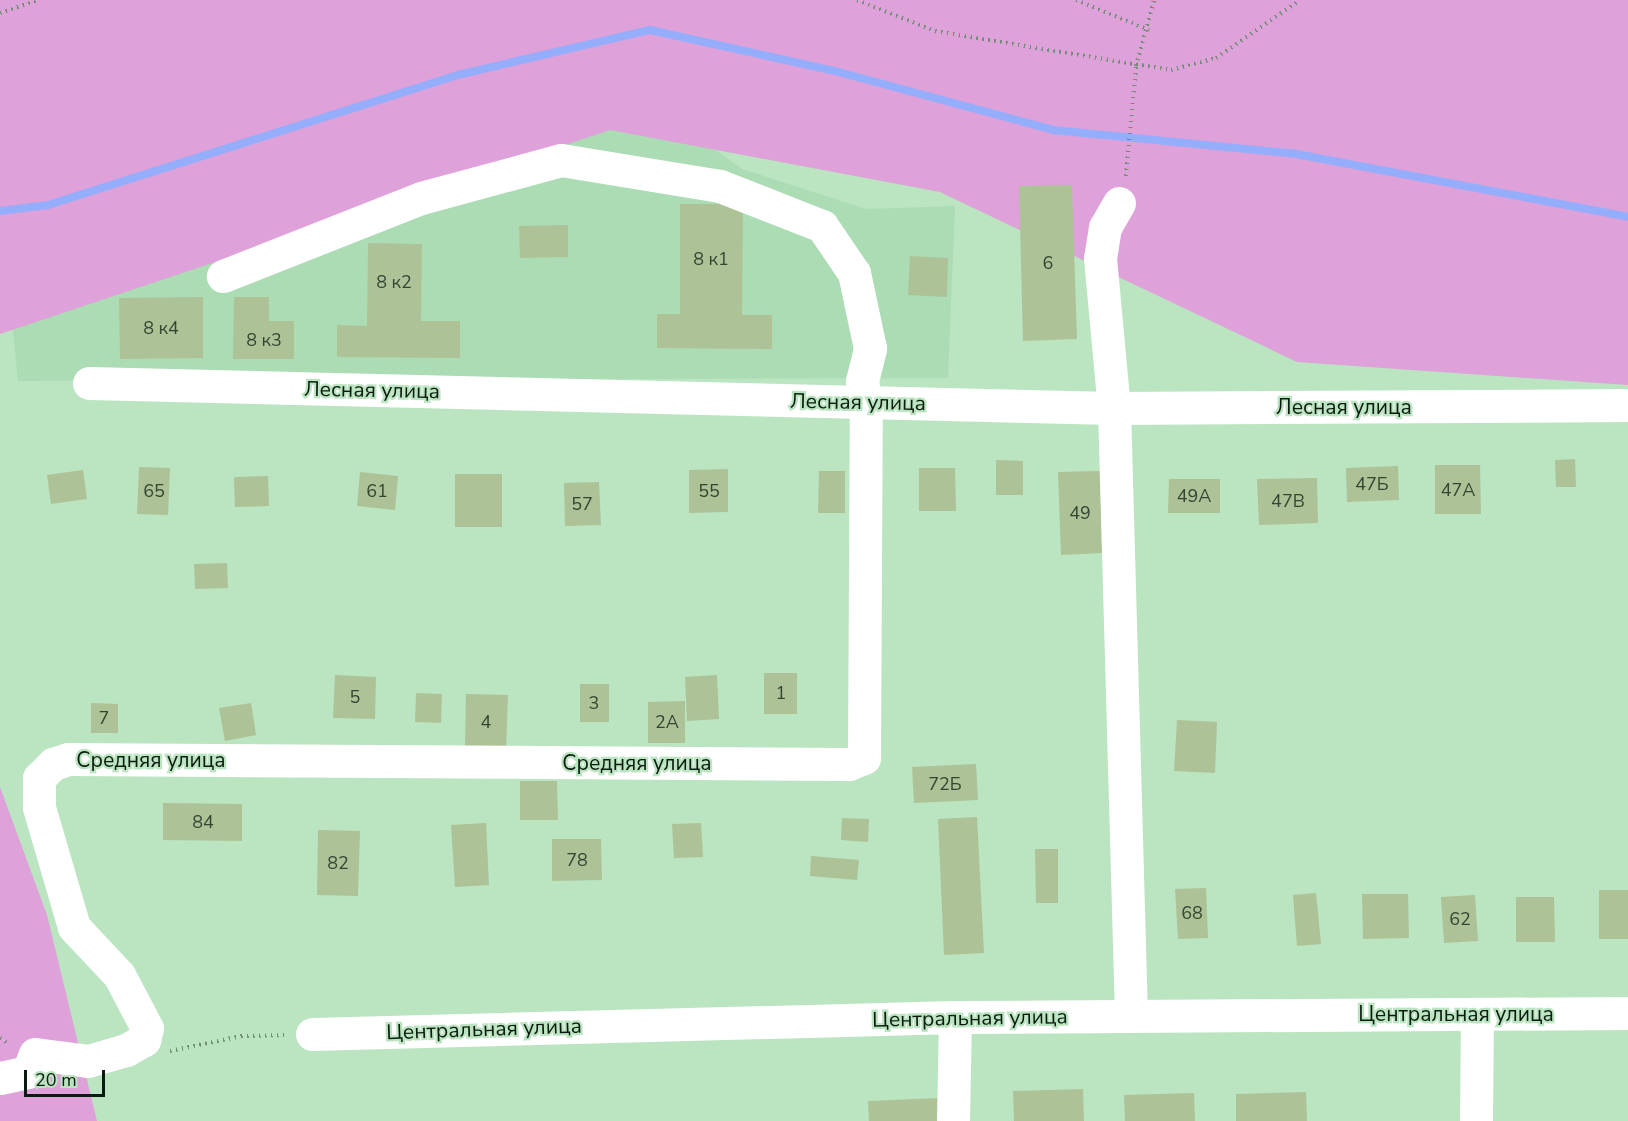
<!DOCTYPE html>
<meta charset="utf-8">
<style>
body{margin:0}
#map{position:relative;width:1628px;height:1121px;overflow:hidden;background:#bbe4c1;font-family:"Nunito Sans",sans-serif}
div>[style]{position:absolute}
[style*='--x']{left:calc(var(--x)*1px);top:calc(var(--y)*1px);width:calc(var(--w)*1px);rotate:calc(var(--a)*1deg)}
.built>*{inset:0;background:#acdcb4}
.green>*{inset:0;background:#dea1d9}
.stream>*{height:8px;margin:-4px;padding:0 4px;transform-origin:4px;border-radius:4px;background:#94aefb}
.building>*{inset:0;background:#adc297}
.path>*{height:4px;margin-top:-2px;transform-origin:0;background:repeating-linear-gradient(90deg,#718f76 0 1.5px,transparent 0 6px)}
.minor>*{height:33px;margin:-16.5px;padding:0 16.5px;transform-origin:16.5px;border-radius:16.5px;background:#fff}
span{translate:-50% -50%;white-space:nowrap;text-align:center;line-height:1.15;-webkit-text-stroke:4.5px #bbe4c1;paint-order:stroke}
.number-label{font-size:18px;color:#344531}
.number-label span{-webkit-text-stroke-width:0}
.street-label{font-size:21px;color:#0c1b0f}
.scale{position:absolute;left:24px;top:1070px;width:81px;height:27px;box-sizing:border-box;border:3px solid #0c1b0f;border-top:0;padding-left:8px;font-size:18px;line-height:21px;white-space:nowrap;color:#0c1b0f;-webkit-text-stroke:4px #bbe4c1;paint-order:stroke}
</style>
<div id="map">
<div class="built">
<i style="clip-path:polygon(671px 118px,742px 169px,866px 209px,955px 206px,948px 378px,18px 381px,12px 321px,423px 160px)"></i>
</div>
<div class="green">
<i style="clip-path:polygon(0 0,1628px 0,1628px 385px,1297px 362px,940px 192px,610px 130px,0 334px)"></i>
<i style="clip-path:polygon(0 787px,47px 915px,97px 1121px,0 1121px)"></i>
</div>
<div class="stream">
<i style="--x:0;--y:211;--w:48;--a:-7.1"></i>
<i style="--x:48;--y:205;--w:434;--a:-17.6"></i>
<i style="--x:462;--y:74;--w:193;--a:-13.2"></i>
<i style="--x:650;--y:30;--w:185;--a:12.5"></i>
<i style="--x:831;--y:70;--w:230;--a:15.1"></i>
<i style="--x:1053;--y:130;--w:244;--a:5.6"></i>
<i style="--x:1296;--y:154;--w:338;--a:10.7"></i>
</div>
<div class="building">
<i style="clip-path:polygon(1072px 185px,1077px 339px,1023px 341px,1019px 186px)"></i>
<i style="clip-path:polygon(680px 204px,743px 204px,742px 315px,772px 315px,772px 349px,657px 348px,657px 314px,680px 314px)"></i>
<i style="clip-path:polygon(568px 225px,568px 257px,520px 258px,519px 226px)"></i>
<i style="clip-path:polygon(368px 243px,422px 244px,421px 321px,460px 321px,460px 358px,337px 357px,337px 325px,367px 326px)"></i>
<i style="clip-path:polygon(910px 256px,948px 258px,947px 297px,908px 295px)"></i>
<i style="clip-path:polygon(203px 297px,203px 358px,120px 359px,119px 298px)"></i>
<i style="clip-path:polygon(234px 297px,269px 297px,269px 321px,294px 321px,294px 359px,233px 359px)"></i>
<i style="clip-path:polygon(1575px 459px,1576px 487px,1556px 487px,1555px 460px)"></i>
<i style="clip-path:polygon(996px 460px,1023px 461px,1023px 495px,996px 495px)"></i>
<i style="clip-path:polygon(1435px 465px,1480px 465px,1481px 514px,1435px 514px)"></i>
<i style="clip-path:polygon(1398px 466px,1399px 500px,1347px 502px,1346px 468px)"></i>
<i style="clip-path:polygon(139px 467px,170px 468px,168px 515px,137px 514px)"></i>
<i style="clip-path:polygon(919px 468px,955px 468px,956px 511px,919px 511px)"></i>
<i style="clip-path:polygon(728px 469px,728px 512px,689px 513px,689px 470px)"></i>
<i style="clip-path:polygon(83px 470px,87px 499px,51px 504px,47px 475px)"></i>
<i style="clip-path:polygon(819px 471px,845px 471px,845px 513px,818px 513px)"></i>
<i style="clip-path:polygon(1100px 471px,1102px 553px,1061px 555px,1058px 472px)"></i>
<i style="clip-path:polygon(360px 472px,398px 476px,395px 510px,357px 506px)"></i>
<i style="clip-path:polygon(455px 474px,502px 474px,502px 527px,455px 527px)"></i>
<i style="clip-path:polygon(268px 476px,269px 506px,235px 507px,234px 477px)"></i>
<i style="clip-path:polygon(1317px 478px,1318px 523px,1259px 525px,1257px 479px)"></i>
<i style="clip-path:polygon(1169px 479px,1220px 479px,1220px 513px,1168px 513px)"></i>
<i style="clip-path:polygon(599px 482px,601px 525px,565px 526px,564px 483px)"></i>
<i style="clip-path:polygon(227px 563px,228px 588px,195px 589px,194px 564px)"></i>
<i style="clip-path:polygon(764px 673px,797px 673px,797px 714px,764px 714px)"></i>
<i style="clip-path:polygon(335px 675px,376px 677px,375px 719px,333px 718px)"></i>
<i style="clip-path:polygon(717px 675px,719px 719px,687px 721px,685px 677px)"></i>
<i style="clip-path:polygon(580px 684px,609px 684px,609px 722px,580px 722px)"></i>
<i style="clip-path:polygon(416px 693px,442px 694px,441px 723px,415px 722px)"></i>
<i style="clip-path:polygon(466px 694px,508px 695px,506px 750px,465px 749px)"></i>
<i style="clip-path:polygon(685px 701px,685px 743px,648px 743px,648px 702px)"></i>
<i style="clip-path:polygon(91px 703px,118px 704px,118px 733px,91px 733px)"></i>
<i style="clip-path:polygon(251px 703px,256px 735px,225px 741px,219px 708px)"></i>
<i style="clip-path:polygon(1177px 720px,1217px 722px,1215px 773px,1174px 771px)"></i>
<i style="clip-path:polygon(976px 764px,978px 800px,914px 803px,912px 767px)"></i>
<i style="clip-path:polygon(520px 781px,557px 781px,558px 820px,520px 820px)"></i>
<i style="clip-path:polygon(163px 803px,242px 804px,242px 841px,163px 840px)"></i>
<i style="clip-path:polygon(977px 817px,984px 953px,944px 955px,938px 819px)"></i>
<i style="clip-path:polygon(842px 818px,869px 819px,868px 842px,841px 840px)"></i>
<i style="clip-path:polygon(486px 823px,489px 885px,455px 887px,451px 825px)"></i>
<i style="clip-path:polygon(701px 823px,703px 857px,674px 858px,672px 824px)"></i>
<i style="clip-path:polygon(318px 830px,360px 831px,358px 896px,317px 895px)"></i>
<i style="clip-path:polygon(552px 839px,601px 839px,602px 880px,552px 881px)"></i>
<i style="clip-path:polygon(1035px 849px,1058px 849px,1058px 903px,1036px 903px)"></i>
<i style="clip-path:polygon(811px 856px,859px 860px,857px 880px,810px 876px)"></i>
<i style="clip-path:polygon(1206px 888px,1208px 938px,1178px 939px,1175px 889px)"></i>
<i style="clip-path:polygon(1599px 890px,1628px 890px,1628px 939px,1599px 939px)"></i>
<i style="clip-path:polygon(1316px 893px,1321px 944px,1297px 946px,1293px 895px)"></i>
<i style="clip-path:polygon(1362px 894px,1408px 894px,1409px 938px,1363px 939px)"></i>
<i style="clip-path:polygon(1475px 895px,1478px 941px,1444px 943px,1441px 897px)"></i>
<i style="clip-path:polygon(1516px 897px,1554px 897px,1555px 942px,1516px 942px)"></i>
<i style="clip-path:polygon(1083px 1089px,1084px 1121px,1014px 1121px,1013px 1091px)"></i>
<i style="clip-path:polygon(1306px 1092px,1307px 1121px,1236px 1121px,1236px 1094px)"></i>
<i style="clip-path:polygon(1194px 1093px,1195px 1121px,1125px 1121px,1124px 1095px)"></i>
<i style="clip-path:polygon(939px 1098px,939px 1121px,869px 1121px,868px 1101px)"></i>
</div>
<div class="path">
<i style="--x:857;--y:0;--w:84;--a:21.7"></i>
<i style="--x:935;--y:31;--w:239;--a:9.4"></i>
<i style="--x:1171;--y:70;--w:47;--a:-14.9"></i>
<i style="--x:1216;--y:58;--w:102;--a:-34.6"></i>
<i style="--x:1076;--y:0;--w:79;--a:22.3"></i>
<i style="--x:0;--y:13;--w:40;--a:-18.9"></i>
<i style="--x:1126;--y:176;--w:110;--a:-84.8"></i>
<i style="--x:1136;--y:66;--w:68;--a:-74.7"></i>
<i style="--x:0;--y:1038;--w:11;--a:34"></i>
<i style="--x:170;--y:1051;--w:73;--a:-11.9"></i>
<i style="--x:241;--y:1036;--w:43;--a:-1.3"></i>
</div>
<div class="minor">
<i style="--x:1119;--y:203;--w:28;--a:120"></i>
<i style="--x:1105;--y:227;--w:31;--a:99"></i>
<i style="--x:1100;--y:258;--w:151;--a:84.7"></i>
<i style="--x:1114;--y:408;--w:608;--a:88.4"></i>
<i style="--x:89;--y:383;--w:1025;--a:1.4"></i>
<i style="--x:1114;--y:408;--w:514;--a:-0.33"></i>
<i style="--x:312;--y:1034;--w:643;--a:-1.51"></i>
<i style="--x:955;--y:1017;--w:673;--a:-0.34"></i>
<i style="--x:0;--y:1078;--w:29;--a:-12"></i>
<i style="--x:28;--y:1072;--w:19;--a:-69"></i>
<i style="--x:35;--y:1054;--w:53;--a:7.5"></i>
<i style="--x:88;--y:1061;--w:40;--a:-16"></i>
<i style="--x:126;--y:1050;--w:21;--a:-29"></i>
<i style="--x:144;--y:1040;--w:12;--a:-76"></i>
<i style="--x:147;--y:1028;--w:60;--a:-117.8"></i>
<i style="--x:119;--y:975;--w:66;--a:-133.2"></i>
<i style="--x:74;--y:927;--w:125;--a:-106.3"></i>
<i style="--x:39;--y:807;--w:29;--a:-90"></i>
<i style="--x:39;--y:778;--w:20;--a:-45"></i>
<i style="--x:53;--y:764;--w:16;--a:-18"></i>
<i style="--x:68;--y:759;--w:781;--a:0.37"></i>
<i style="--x:849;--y:764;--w:16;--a:-22"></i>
<i style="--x:864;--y:758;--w:356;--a:-89.7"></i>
<i style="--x:866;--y:402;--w:21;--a:-101"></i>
<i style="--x:862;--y:381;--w:34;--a:-76"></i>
<i style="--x:870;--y:348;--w:77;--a:-102"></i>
<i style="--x:854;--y:273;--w:57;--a:-124.2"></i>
<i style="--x:822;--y:226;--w:110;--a:-158.6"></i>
<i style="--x:720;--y:186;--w:161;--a:-170.7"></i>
<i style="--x:561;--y:160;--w:145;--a:164.8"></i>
<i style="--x:421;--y:198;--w:213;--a:158.5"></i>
<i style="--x:953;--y:1121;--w:104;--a:-88.9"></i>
<i style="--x:1476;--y:1121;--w:107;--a:-89.5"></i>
</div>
<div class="number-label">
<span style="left:711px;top:259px">8 к1</span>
<span style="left:1048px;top:263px">6</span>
<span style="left:394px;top:282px">8 к2</span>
<span style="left:161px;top:328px">8 к4</span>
<span style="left:264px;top:340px">8 к3</span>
<span style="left:1372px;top:484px">47Б</span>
<span style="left:1458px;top:490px">47А</span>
<span style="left:154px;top:491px">65</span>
<span style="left:377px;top:491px">61</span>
<span style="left:709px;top:491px">55</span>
<span style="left:1194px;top:496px">49А</span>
<span style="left:1288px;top:501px">47В</span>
<span style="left:582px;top:504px">57</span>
<span style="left:1080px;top:513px">49</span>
<span style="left:781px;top:693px">1</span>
<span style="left:355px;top:697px">5</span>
<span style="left:594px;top:703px">3</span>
<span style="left:104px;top:718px">7</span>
<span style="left:486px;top:722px">4</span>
<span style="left:667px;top:722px">2А</span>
<span style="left:945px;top:784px">72Б</span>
<span style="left:203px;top:822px">84</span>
<span style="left:577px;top:860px">78</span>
<span style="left:338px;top:863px">82</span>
<span style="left:1192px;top:913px">68</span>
<span style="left:1460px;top:919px">62</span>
</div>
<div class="street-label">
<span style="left:372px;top:390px;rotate:1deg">Лесная улица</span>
<span style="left:858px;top:402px;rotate:1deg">Лесная улица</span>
<span style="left:1344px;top:407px">Лесная улица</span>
<span style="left:151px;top:760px">Средняя улица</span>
<span style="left:637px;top:763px">Средняя улица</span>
<span style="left:1456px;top:1014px">Центральная улица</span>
<span style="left:970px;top:1018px;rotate:-1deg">Центральная улица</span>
<span style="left:484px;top:1029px;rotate:-2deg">Центральная улица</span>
</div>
<div class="scale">20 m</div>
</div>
